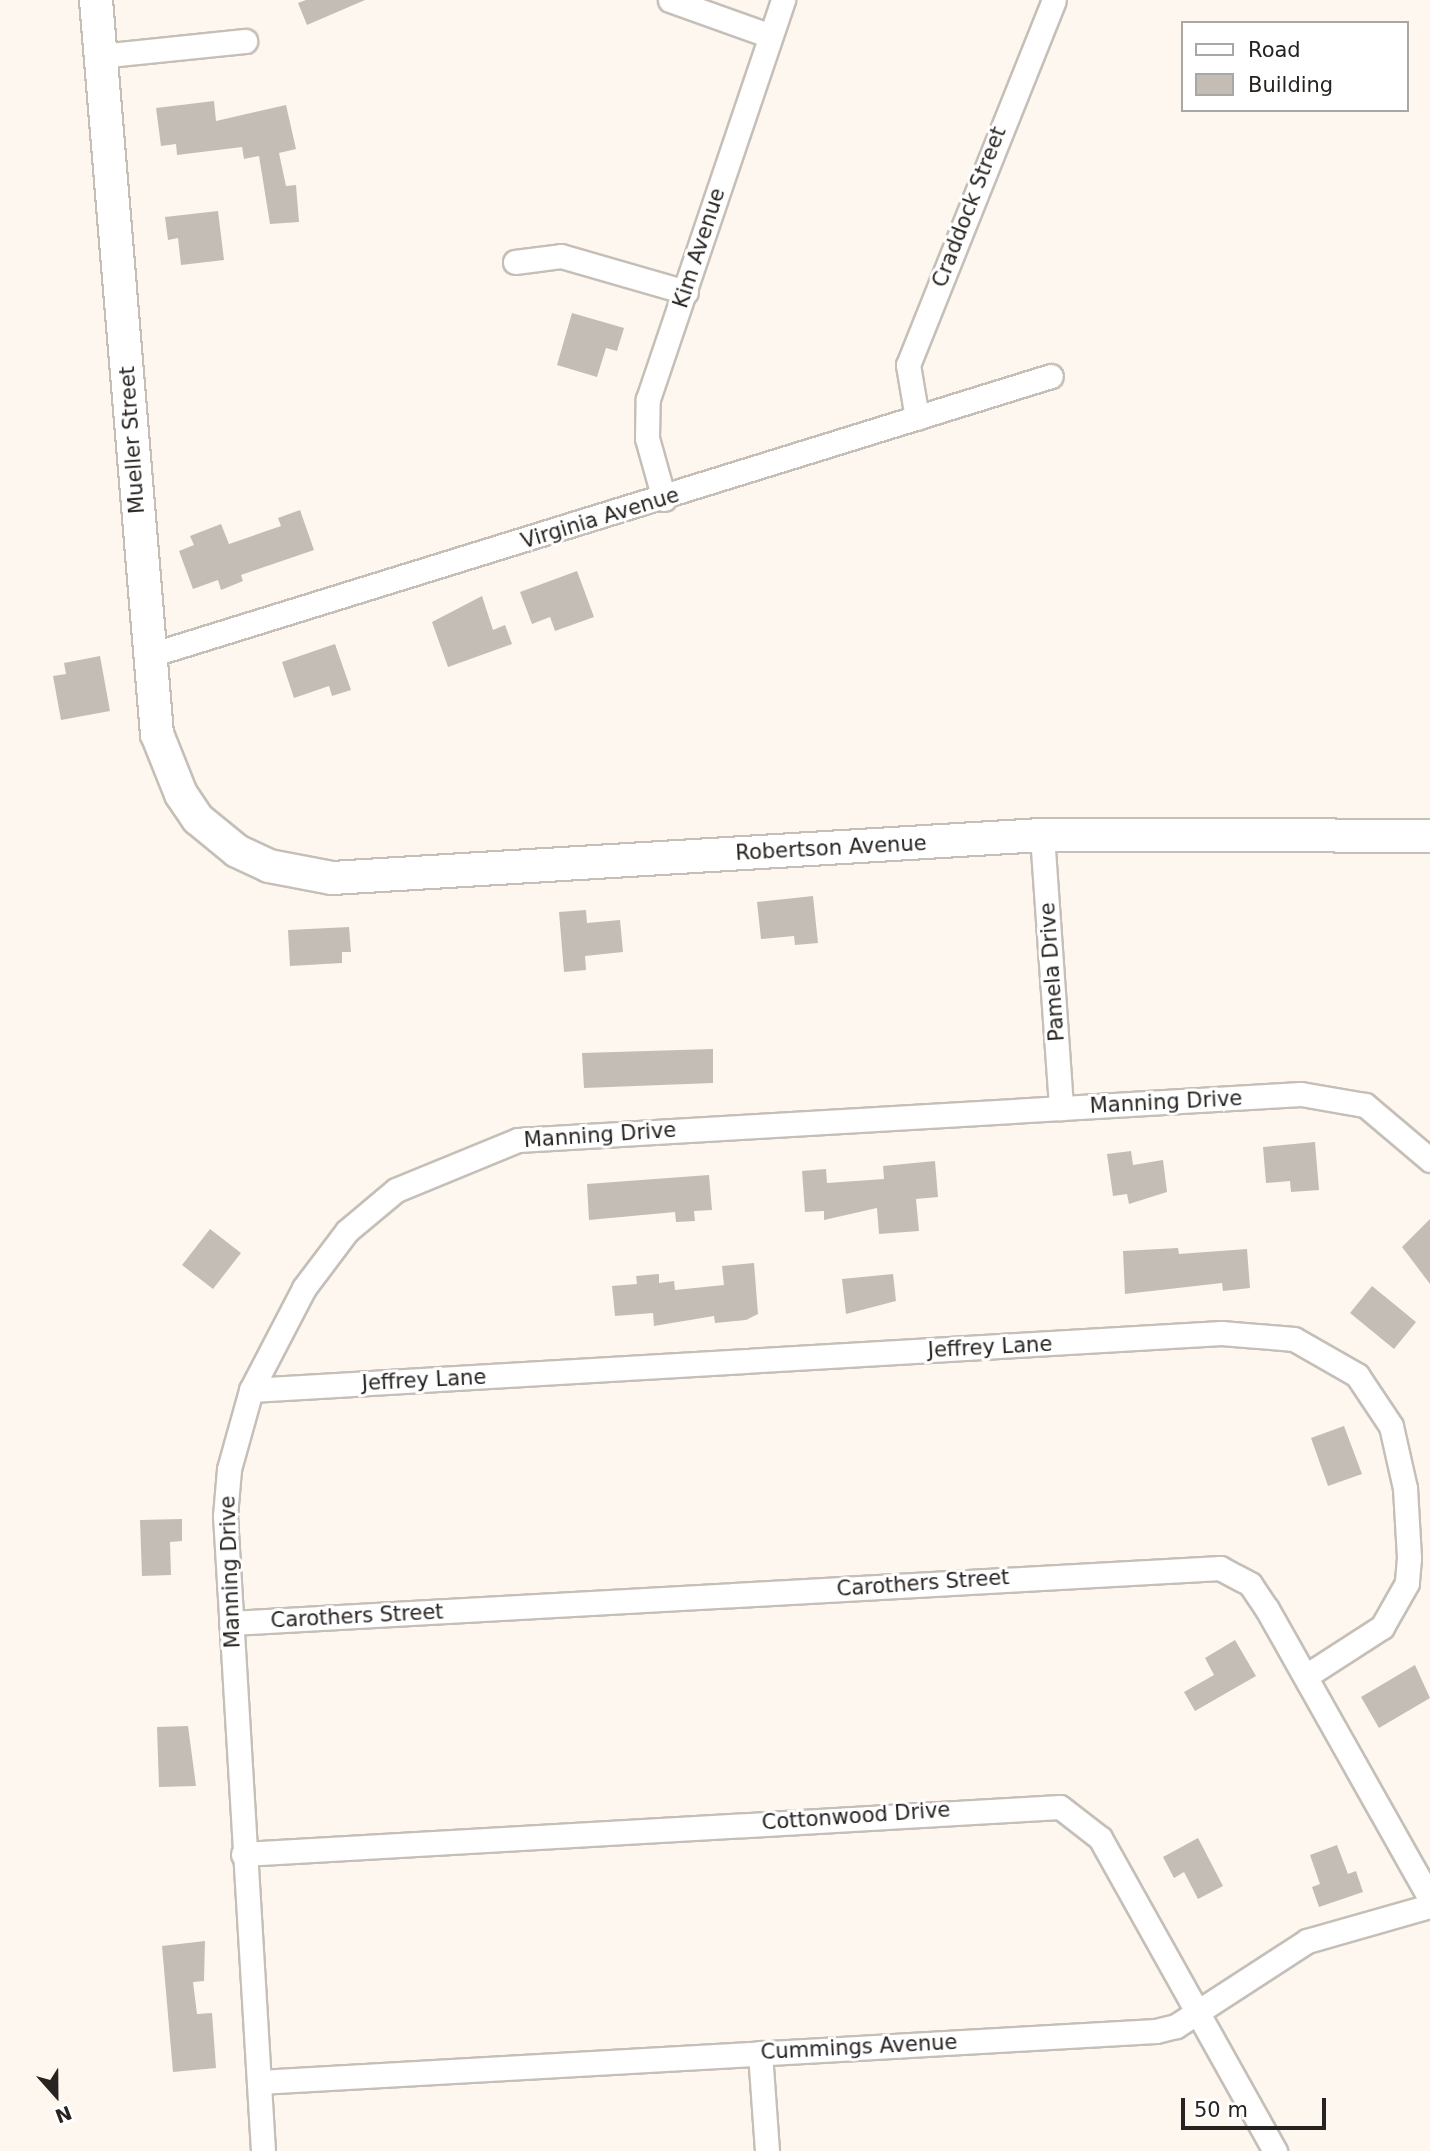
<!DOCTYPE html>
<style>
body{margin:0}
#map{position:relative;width:1430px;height:2151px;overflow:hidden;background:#fef7ef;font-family:"DejaVu Sans",sans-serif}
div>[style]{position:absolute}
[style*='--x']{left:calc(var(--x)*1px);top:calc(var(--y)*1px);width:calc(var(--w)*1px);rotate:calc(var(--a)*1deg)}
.building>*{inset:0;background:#c4bdb6}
.roads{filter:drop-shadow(2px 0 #c5bfb8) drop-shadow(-2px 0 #c5bfb8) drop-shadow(0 2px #c5bfb8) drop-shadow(0 -2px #c5bfb8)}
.street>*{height:23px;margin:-11.5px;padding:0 11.5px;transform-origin:11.5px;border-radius:11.5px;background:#fff}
.secondary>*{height:32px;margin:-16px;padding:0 16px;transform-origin:16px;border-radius:16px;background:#fff}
span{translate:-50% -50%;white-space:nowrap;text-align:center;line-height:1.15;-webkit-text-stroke:6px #fff;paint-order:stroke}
.street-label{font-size:21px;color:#262320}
.legend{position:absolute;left:1181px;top:21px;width:228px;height:91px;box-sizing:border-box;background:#fff;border:2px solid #a8a7a6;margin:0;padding:9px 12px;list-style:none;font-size:21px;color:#262320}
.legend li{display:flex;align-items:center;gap:14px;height:35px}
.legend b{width:35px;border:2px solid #a8a7a6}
.north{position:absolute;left:21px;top:2060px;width:70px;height:70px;-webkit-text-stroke:5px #fff;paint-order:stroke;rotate:159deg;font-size:19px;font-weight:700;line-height:28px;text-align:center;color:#262320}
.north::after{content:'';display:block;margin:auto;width:24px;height:32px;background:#262320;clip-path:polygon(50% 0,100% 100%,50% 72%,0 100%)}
.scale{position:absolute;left:1181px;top:2098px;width:145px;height:32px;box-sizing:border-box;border:4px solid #262320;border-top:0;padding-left:9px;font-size:21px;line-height:24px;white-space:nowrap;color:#262320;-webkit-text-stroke:5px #fff;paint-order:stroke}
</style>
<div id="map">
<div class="building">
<i style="clip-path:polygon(306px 0,365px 0,307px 25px,298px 3px)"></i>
<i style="clip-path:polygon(214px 101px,216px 121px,286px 105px,296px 149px,279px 153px,286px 186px,296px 185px,299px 222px,270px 224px,259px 156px,244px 159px,242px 147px,177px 155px,176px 144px,161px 146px,156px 108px)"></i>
<i style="clip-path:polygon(218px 211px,224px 260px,181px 265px,178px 238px,168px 240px,165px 217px)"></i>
<i style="clip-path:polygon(572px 313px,624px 328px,617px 351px,606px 348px,597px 377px,557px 365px)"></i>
<i style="clip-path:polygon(300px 510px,314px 550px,241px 575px,243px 581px,221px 590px,218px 580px,193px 589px,179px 551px,194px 545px,190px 536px,221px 524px,229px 544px,281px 526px,278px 518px)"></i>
<i style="clip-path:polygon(577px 571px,594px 617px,555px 631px,550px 617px,532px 624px,520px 592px)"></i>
<i style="clip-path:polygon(482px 596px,493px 630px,505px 625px,512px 644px,448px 667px,432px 622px)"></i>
<i style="clip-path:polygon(335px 644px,351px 690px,332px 696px,329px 686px,294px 698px,282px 662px)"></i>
<i style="clip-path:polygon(100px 656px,110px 711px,61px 720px,53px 676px,66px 674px,64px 663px)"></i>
<i style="clip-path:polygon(813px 896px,818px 943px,795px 945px,794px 936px,761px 939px,757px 902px)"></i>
<i style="clip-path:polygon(586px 910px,587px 923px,620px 920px,623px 952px,585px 956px,586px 970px,564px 972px,559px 912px)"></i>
<i style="clip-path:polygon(349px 927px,351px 952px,342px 952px,342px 963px,290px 966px,288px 930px)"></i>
<i style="clip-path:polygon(713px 1049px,713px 1083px,584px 1088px,582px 1053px)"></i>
<i style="clip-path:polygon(1315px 1142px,1319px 1190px,1291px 1192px,1290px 1181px,1266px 1183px,1263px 1147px)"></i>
<i style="clip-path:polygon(1131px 1151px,1133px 1165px,1163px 1160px,1167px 1192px,1129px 1204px,1127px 1194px,1113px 1196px,1107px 1154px)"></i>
<i style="clip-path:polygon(935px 1161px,938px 1197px,916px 1199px,919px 1231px,879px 1234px,877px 1208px,824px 1220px,824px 1211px,805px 1212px,802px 1171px,826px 1169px,827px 1183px,884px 1179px,883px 1166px)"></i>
<i style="clip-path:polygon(709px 1175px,712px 1210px,694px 1211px,695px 1221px,676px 1222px,675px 1212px,589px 1220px,587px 1184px)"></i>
<i style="clip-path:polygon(1430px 1219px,1430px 1284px,1402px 1247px)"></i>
<i style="clip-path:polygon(210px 1229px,241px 1253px,213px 1289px,182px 1265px)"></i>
<i style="clip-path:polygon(1178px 1248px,1179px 1254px,1247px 1249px,1250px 1288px,1223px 1291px,1222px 1283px,1125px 1294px,1123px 1251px)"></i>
<i style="clip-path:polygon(754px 1263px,758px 1314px,746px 1320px,715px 1323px,714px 1316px,654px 1326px,653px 1313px,615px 1316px,612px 1286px,637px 1284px,636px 1276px,659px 1274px,659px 1283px,674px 1281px,675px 1290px,724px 1285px,722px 1266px)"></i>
<i style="clip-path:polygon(893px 1274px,896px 1301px,846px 1314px,842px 1279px)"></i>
<i style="clip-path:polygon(1372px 1286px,1416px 1322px,1394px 1349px,1350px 1313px)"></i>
<i style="clip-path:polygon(1344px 1426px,1362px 1474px,1328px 1486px,1311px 1438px)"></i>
<i style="clip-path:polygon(182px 1519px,182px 1541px,170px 1542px,171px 1575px,142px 1576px,140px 1520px)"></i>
<i style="clip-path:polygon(1235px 1640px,1256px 1676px,1195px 1711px,1184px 1692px,1214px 1675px,1205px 1658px)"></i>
<i style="clip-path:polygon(1415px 1665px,1430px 1698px,1379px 1728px,1361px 1697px)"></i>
<i style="clip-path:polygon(188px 1726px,196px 1786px,159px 1787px,157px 1727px)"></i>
<i style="clip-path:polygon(1198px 1838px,1223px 1886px,1198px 1899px,1184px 1872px,1174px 1878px,1163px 1857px)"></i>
<i style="clip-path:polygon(1337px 1845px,1348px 1874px,1356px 1871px,1363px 1892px,1319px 1907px,1312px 1887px,1320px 1884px,1310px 1855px)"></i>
<i style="clip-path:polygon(205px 1941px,204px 1981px,193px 1982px,197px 2014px,212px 2013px,216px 2068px,173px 2072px,162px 1946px)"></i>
</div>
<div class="roads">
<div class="street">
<i style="--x:670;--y:0;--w:104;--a:19.7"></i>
<i style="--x:100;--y:56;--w:146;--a:-5.9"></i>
<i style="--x:515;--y:262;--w:46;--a:-7.4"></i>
<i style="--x:561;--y:256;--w:130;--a:16.1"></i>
<i style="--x:917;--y:418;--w:54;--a:-99.6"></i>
<i style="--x:908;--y:365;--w:393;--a:-68.2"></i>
<i style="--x:664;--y:499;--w:63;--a:-105.6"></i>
<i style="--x:647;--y:438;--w:39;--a:-89"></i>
<i style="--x:648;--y:399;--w:421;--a:-71.3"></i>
<i style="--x:147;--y:656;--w:946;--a:-17.21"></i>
<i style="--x:1042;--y:835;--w:274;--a:86"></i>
<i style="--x:251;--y:1390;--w:972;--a:-3.36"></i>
<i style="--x:1221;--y:1333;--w:73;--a:4.7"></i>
<i style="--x:1294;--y:1339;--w:73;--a:29.7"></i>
<i style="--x:1357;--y:1375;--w:61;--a:56.3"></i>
<i style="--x:1391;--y:1426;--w:64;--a:77.3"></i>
<i style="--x:1405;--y:1488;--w:70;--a:86.7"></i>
<i style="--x:1409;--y:1558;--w:25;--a:95"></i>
<i style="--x:1407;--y:1583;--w:51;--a:119.6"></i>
<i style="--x:1382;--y:1627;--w:90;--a:147.2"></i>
<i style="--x:231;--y:1623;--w:991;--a:-3.18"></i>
<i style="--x:1220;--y:1568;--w:34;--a:28"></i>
<i style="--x:1250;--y:1584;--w:30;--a:56"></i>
<i style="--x:1267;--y:1609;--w:332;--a:60.6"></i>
<i style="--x:243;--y:1854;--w:818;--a:-3.29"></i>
<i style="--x:1060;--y:1807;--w:51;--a:37.8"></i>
<i style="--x:1100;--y:1838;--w:359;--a:60.8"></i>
<i style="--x:760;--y:2053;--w:98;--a:85.9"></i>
<i style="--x:259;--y:2082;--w:898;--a:-3.25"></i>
<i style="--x:1156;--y:2031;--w:21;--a:-14"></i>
<i style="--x:1176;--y:2026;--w:156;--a:-33"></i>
<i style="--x:1307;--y:1941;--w:128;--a:-15.9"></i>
<i style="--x:263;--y:2151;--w:636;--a:-93.42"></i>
<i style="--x:225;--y:1516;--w:47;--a:-85.1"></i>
<i style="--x:229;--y:1469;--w:82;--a:-74.4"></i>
<i style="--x:251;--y:1390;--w:115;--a:-62.5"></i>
<i style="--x:304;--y:1288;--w:71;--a:-53"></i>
<i style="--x:347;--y:1231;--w:64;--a:-39.9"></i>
<i style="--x:396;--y:1190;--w:132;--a:-22.3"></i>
<i style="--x:518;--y:1140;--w:784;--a:-3.36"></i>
<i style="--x:1301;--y:1094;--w:65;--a:9.8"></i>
<i style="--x:1365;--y:1105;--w:85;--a:40.2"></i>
</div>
<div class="secondary">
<i style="--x:96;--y:0;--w:737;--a:85.25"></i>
<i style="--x:157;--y:734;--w:65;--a:68.2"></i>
<i style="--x:181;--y:794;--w:30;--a:56"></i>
<i style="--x:198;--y:819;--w:50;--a:39.4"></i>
<i style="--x:237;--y:851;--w:35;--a:25"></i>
<i style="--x:269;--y:866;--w:64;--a:10.8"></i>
<i style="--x:332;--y:878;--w:711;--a:-3.47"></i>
<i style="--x:1042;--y:835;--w:388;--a:0.1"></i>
</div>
</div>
<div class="street-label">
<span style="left:969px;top:207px;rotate:-69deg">Craddock Street</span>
<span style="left:699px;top:248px;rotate:-72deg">Kim Avenue</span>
<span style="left:132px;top:440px;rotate:-94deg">Mueller Street</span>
<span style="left:600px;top:518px;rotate:-17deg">Virginia Avenue</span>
<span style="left:831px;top:848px;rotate:-3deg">Robertson Avenue</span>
<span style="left:1052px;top:972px;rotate:-94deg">Pamela Drive</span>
<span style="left:1166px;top:1102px;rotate:-3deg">Manning Drive</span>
<span style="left:600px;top:1135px;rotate:-4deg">Manning Drive</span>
<span style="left:990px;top:1347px;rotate:-3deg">Jeffrey Lane</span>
<span style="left:424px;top:1380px;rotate:-3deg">Jeffrey Lane</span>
<span style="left:230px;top:1572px;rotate:-92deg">Manning Drive</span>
<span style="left:923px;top:1583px;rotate:-4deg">Carothers Street</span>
<span style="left:357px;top:1616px;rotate:-3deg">Carothers Street</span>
<span style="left:856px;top:1816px;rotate:-4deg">Cottonwood Drive</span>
<span style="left:859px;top:2047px;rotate:-3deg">Cummings Avenue</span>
</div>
<ul class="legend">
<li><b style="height:9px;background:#fff"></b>Road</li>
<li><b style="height:19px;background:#c4bdb6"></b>Building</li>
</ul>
<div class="north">N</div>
<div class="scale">50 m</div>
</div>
